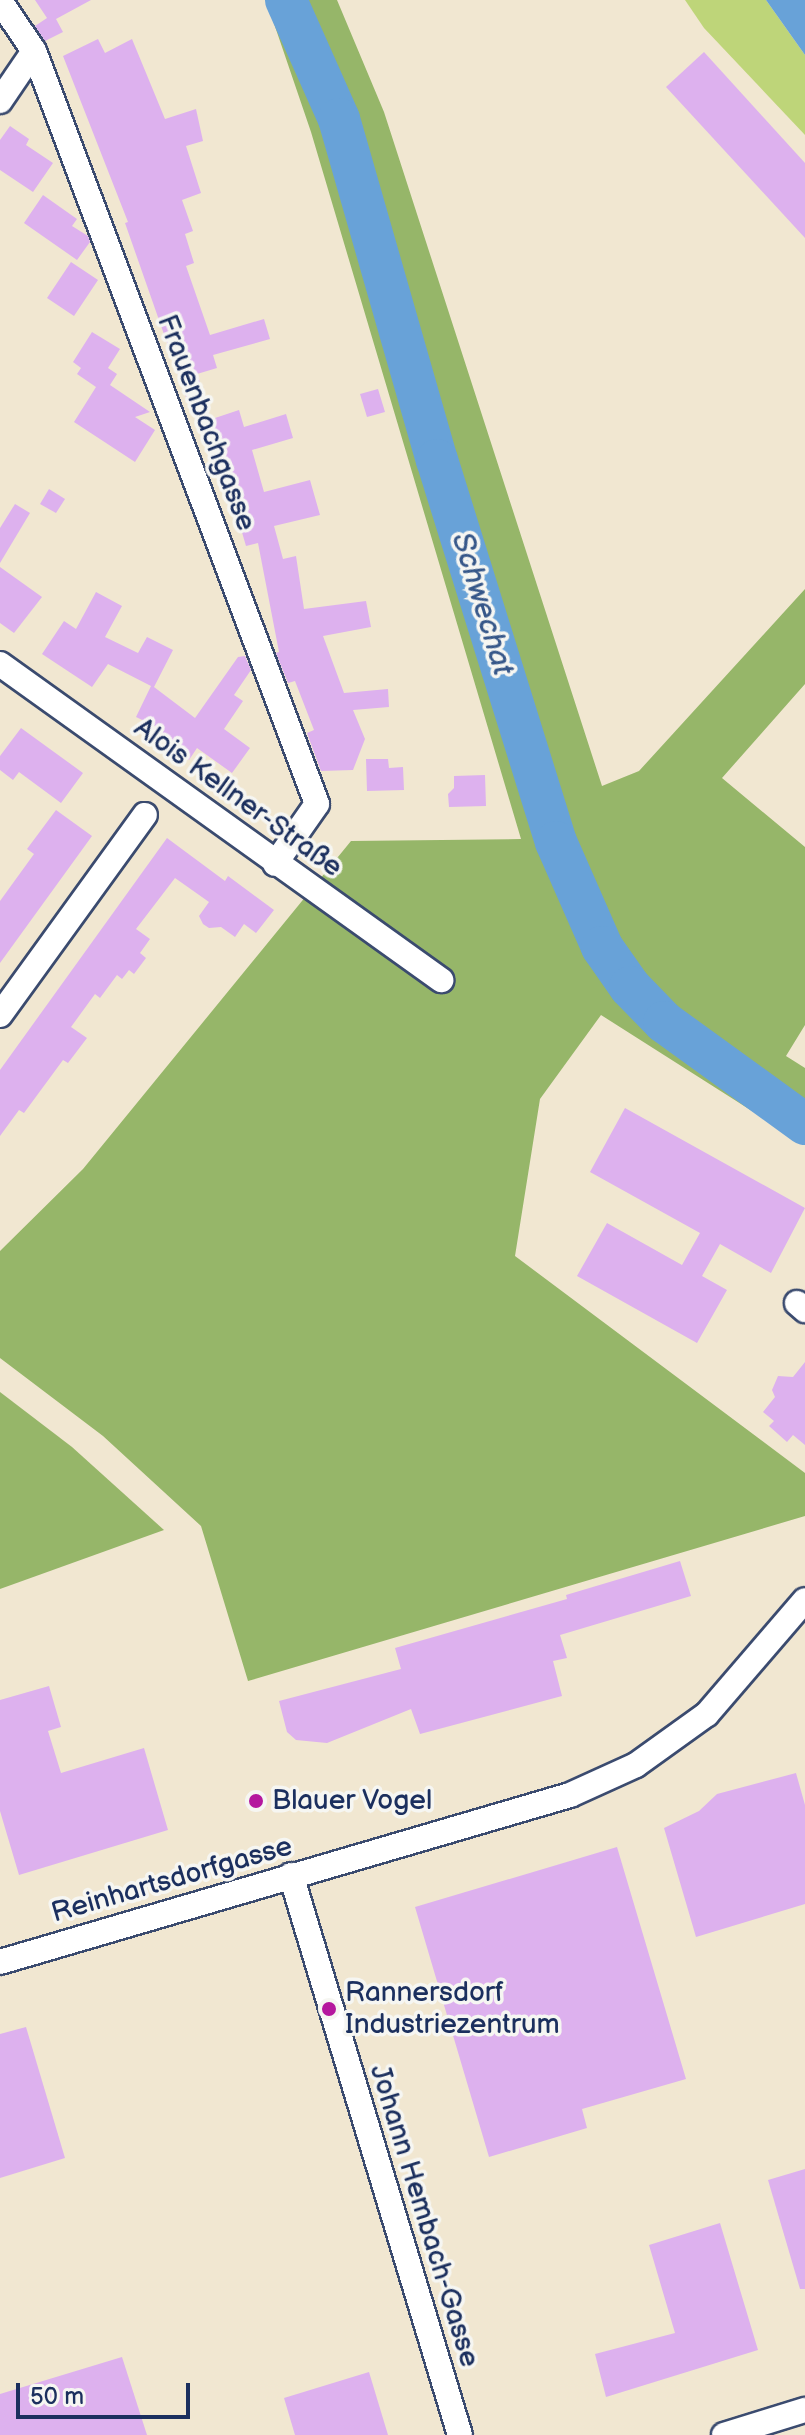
<!DOCTYPE html>
<meta charset="utf-8">
<style>
body{margin:0}
#map{position:relative;width:805px;height:2435px;overflow:hidden;background:#f1e7d1;font-family:"Balsamiq Sans",sans-serif}
div>[style]{position:absolute}
[style*='--x']{left:calc(var(--x)*1px);top:calc(var(--y)*1px);width:calc(var(--w)*1px);rotate:calc(var(--a)*1deg)}
.green>*{inset:0;background:#bed579}
.forest>*{inset:0;background:#96b669}
.water>*{inset:0;background:#68a2d8}
.river>*{height:42px;margin:-21px;padding:0 21px;transform-origin:21px;border-radius:21px;background:#68a2d8}
.building>*{inset:0;background:#ddb1ee}
.roads{filter:drop-shadow(2px 0 #3b4b6f) drop-shadow(-2px 0 #3b4b6f) drop-shadow(0 2px #3b4b6f) drop-shadow(0 -2px #3b4b6f)}
.minor>*{height:24px;margin:-12px;padding:0 12px;transform-origin:12px;border-radius:12px;background:#fff}
.dots>*{width:22px;height:22px;translate:-50% -50%;box-sizing:border-box;border:4px solid #f6f6f2;border-radius:50%}
span{translate:-50% -50%;white-space:nowrap;text-align:center;line-height:1.15;-webkit-text-stroke:7px #f6f6f2;paint-order:stroke}
.street-label{font-size:28px;color:#1b2f5e}
.poi-label{font-size:28px;color:#1b2f5e}
.left{translate:0 -50%;text-align:left}
.water-label{font-size:30px;color:#365789;font-style:italic}
.scale{position:absolute;left:16px;top:2383px;width:174px;height:36px;box-sizing:border-box;border:4px solid #1b2f5e;border-top:0;padding-left:10px;font-size:24px;line-height:28px;white-space:nowrap;color:#1b2f5e;-webkit-text-stroke:6px #f6f6f2;paint-order:stroke}
</style>
<div id="map">
<div class="green">
<i style="clip-path:polygon(685px 0,766px 0,805px 55px,805px 135px,704px 28px)"></i>
</div>
<div class="forest">
<i style="clip-path:polygon(266px 0,337px 0,384px 112px,602px 786px,639px 771px,805px 589px,805px 684px,722px 778px,805px 847px,805px 1025px,786px 1056px,805px 1068px,805px 1132px,752px 1111px,601px 1015px,540px 1099px,515px 1256px,805px 1473px,805px 1516px,248px 1681px,201px 1526px,103px 1436px,0 1358px,0 1251px,83px 1169px,351px 841px,521px 839px,311px 132px)"></i>
<i style="clip-path:polygon(0 1392px,72px 1447px,164px 1530px,0 1589px)"></i>
</div>
<div class="water">
<i style="clip-path:polygon(766px 0,805px 0,805px 55px)"></i>
</div>
<div class="river">
<i style="--x:286;--y:0;--w:130;--a:66"></i>
<i style="--x:339;--y:119;--w:355;--a:74"></i>
<i style="--x:437;--y:460;--w:400;--a:72.7"></i>
<i style="--x:556;--y:842;--w:115;--a:66.3"></i>
<i style="--x:602;--y:947;--w:49;--a:55"></i>
<i style="--x:630;--y:987;--w:49;--a:45.8"></i>
<i style="--x:664;--y:1022;--w:174;--a:35.9"></i>
</div>
<div class="building">
<i style="clip-path:polygon(35px 0,91px 0,56px 19px,63px 32px,45px 41px,35px 26px,47px 18px)"></i>
<i style="clip-path:polygon(98px 39px,105px 53px,132px 39px,165px 119px,196px 109px,203px 141px,186px 146px,201px 193px,182px 200px,193px 231px,185px 234px,194px 263px,186px 266px,210px 335px,264px 319px,270px 339px,213px 355px,217px 368px,197px 374px,204px 394px,187px 400px,125px 223px,128px 222px,63px 56px)"></i>
<i style="clip-path:polygon(704px 52px,805px 163px,805px 238px,666px 87px)"></i>
<i style="clip-path:polygon(10px 126px,29px 139px,26px 145px,53px 163px,33px 192px,0 170px,0 140px)"></i>
<i style="clip-path:polygon(43px 195px,77px 219px,72px 226px,88px 236px,90px 242px,77px 260px,24px 223px)"></i>
<i style="clip-path:polygon(71px 262px,98px 280px,74px 316px,47px 298px)"></i>
<i style="clip-path:polygon(92px 332px,120px 349px,108px 368px,117px 374px,110px 385px,150px 412px,135px 417px,155px 430px,135px 462px,74px 422px,96px 387px,77px 374px,81px 368px,73px 362px)"></i>
<i style="clip-path:polygon(378px 389px,385px 412px,367px 417px,360px 394px)"></i>
<i style="clip-path:polygon(239px 410px,244px 427px,286px 414px,293px 438px,252px 450px,264px 492px,310px 480px,320px 515px,274px 526px,283px 559px,296px 556px,304px 609px,366px 601px,371px 627px,323px 636px,344px 693px,388px 689px,389px 707px,353px 710px,365px 739px,353px 770px,321px 771px,307px 733px,314px 730px,295px 681px,288px 683px,276px 653px,279px 652px,258px 543px,246px 546px,209px 420px)"></i>
<i style="clip-path:polygon(49px 489px,65px 499px,56px 513px,40px 504px)"></i>
<i style="clip-path:polygon(15px 504px,30px 513px,0 563px,0 528px)"></i>
<i style="clip-path:polygon(0 567px,42px 597px,14px 633px,0 623px)"></i>
<i style="clip-path:polygon(96px 592px,122px 606px,105px 637px,138px 653px,147px 637px,173px 650px,154px 687px,195px 718px,238px 657px,245px 656px,251px 670px,234px 695px,243px 701px,224px 729px,250px 748px,232px 773px,197px 748px,189px 760px,155px 735px,159px 728px,136px 717px,151px 686px,108px 664px,92px 687px,42px 654px,64px 621px,76px 629px)"></i>
<i style="clip-path:polygon(21px 728px,83px 773px,61px 803px,19px 772px,13px 780px,0 770px,0 756px)"></i>
<i style="clip-path:polygon(366px 759px,388px 759px,389px 768px,403px 767px,404px 790px,367px 791px)"></i>
<i style="clip-path:polygon(485px 775px,486px 806px,449px 807px,448px 794px,454px 788px,454px 776px)"></i>
<i style="clip-path:polygon(56px 810px,92px 836px,0 963px,0 901px,34px 854px,27px 849px)"></i>
<i style="clip-path:polygon(167px 838px,225px 881px,228px 876px,274px 910px,256px 933px,244px 924px,235px 937px,221px 927px,209px 928px,203px 924px,199px 916px,209px 902px,175px 878px,136px 929px,150px 939px,140px 953px,146px 958px,134px 974px,129px 970px,122px 979px,117px 975px,100px 998px,95px 994px,71px 1027px,87px 1038px,68px 1063px,63px 1060px,24px 1113px,19px 1110px,0 1136px,0 1070px)"></i>
<i style="clip-path:polygon(625px 1108px,805px 1208px,771px 1273px,720px 1244px,702px 1276px,727px 1290px,697px 1343px,577px 1276px,607px 1223px,682px 1265px,700px 1233px,590px 1172px)"></i>
<i style="clip-path:polygon(805px 1362px,805px 1445px,793px 1435px,787px 1442px,769px 1426px,774px 1421px,763px 1412px,775px 1397px,772px 1390px,778px 1376px,793px 1377px)"></i>
<i style="clip-path:polygon(680px 1561px,691px 1596px,560px 1635px,567px 1658px,553px 1661px,562px 1696px,420px 1734px,411px 1709px,327px 1743px,296px 1740px,287px 1732px,279px 1701px,401px 1669px,395px 1648px,567px 1599px,566px 1595px)"></i>
<i style="clip-path:polygon(49px 1686px,61px 1727px,48px 1731px,61px 1773px,144px 1748px,168px 1830px,19px 1875px,0 1811px,0 1700px)"></i>
<i style="clip-path:polygon(796px 1773px,805px 1805px,805px 1904px,696px 1937px,664px 1828px,699px 1811px,717px 1794px)"></i>
<i style="clip-path:polygon(617px 1847px,686px 2079px,582px 2109px,587px 2128px,489px 2157px,415px 1907px)"></i>
<i style="clip-path:polygon(26px 2027px,65px 2158px,0 2178px,0 2034px)"></i>
<i style="clip-path:polygon(805px 2169px,805px 2289px,800px 2289px,768px 2180px)"></i>
<i style="clip-path:polygon(720px 2223px,758px 2350px,606px 2397px,595px 2354px,675px 2333px,649px 2245px)"></i>
<i style="clip-path:polygon(122px 2357px,147px 2435px,0 2435px,0 2394px)"></i>
<i style="clip-path:polygon(369px 2372px,388px 2435px,295px 2435px,284px 2398px)"></i>
</div>
<div class="roads">
<div class="minor">
<i style="--x:0;--y:1;--w:60;--a:55.8"></i>
<i style="--x:34;--y:51;--w:804;--a:69.4"></i>
<i style="--x:317;--y:804;--w:73;--a:125"></i>
<i style="--x:0;--y:101;--w:60;--a:-55.8"></i>
<i style="--x:0;--y:664;--w:543;--a:35.62"></i>
<i style="--x:0;--y:1015;--w:247;--a:-54.1"></i>
<i style="--x:797;--y:1303;--w:11;--a:41"></i>
<i style="--x:291;--y:1875;--w:585;--a:73.21"></i>
<i style="--x:0;--y:1962;--w:594;--a:-16.33"></i>
<i style="--x:570;--y:1795;--w:72;--a:-24.4"></i>
<i style="--x:636;--y:1765;--w:87;--a:-35.7"></i>
<i style="--x:707;--y:1714;--w:150;--a:-49.3"></i>
<i style="--x:724;--y:2435;--w:85;--a:-17.2"></i>
</div>
</div>
<div class="dots">
<i style="left:256px;top:1801px;background:#b5179e"></i>
<i style="left:329px;top:2009px;background:#b5179e"></i>
</div>
<div class="street-label">
<span style="left:206px;top:423px;rotate:69deg">Frauenbachgasse</span>
<span style="left:238px;top:798px;rotate:36deg">Alois Kellner-Straße</span>
<span style="left:172px;top:1880px;rotate:-16deg">Reinhartsdorfgasse</span>
<span style="left:424px;top:2216px;rotate:73deg">Johann Hembach-Gasse</span>
</div>
<div class="poi-label">
<span class="left" style="left:272px;top:1801px">Blauer Vogel</span>
<span class="left" style="left:345px;top:2009px">Rannersdorf<br>Industriezentrum</span>
</div>
<div class="water-label">
<span style="left:482px;top:604px;rotate:73deg">Schwechat</span>
</div>
<div class="scale">50 m</div>
</div>
